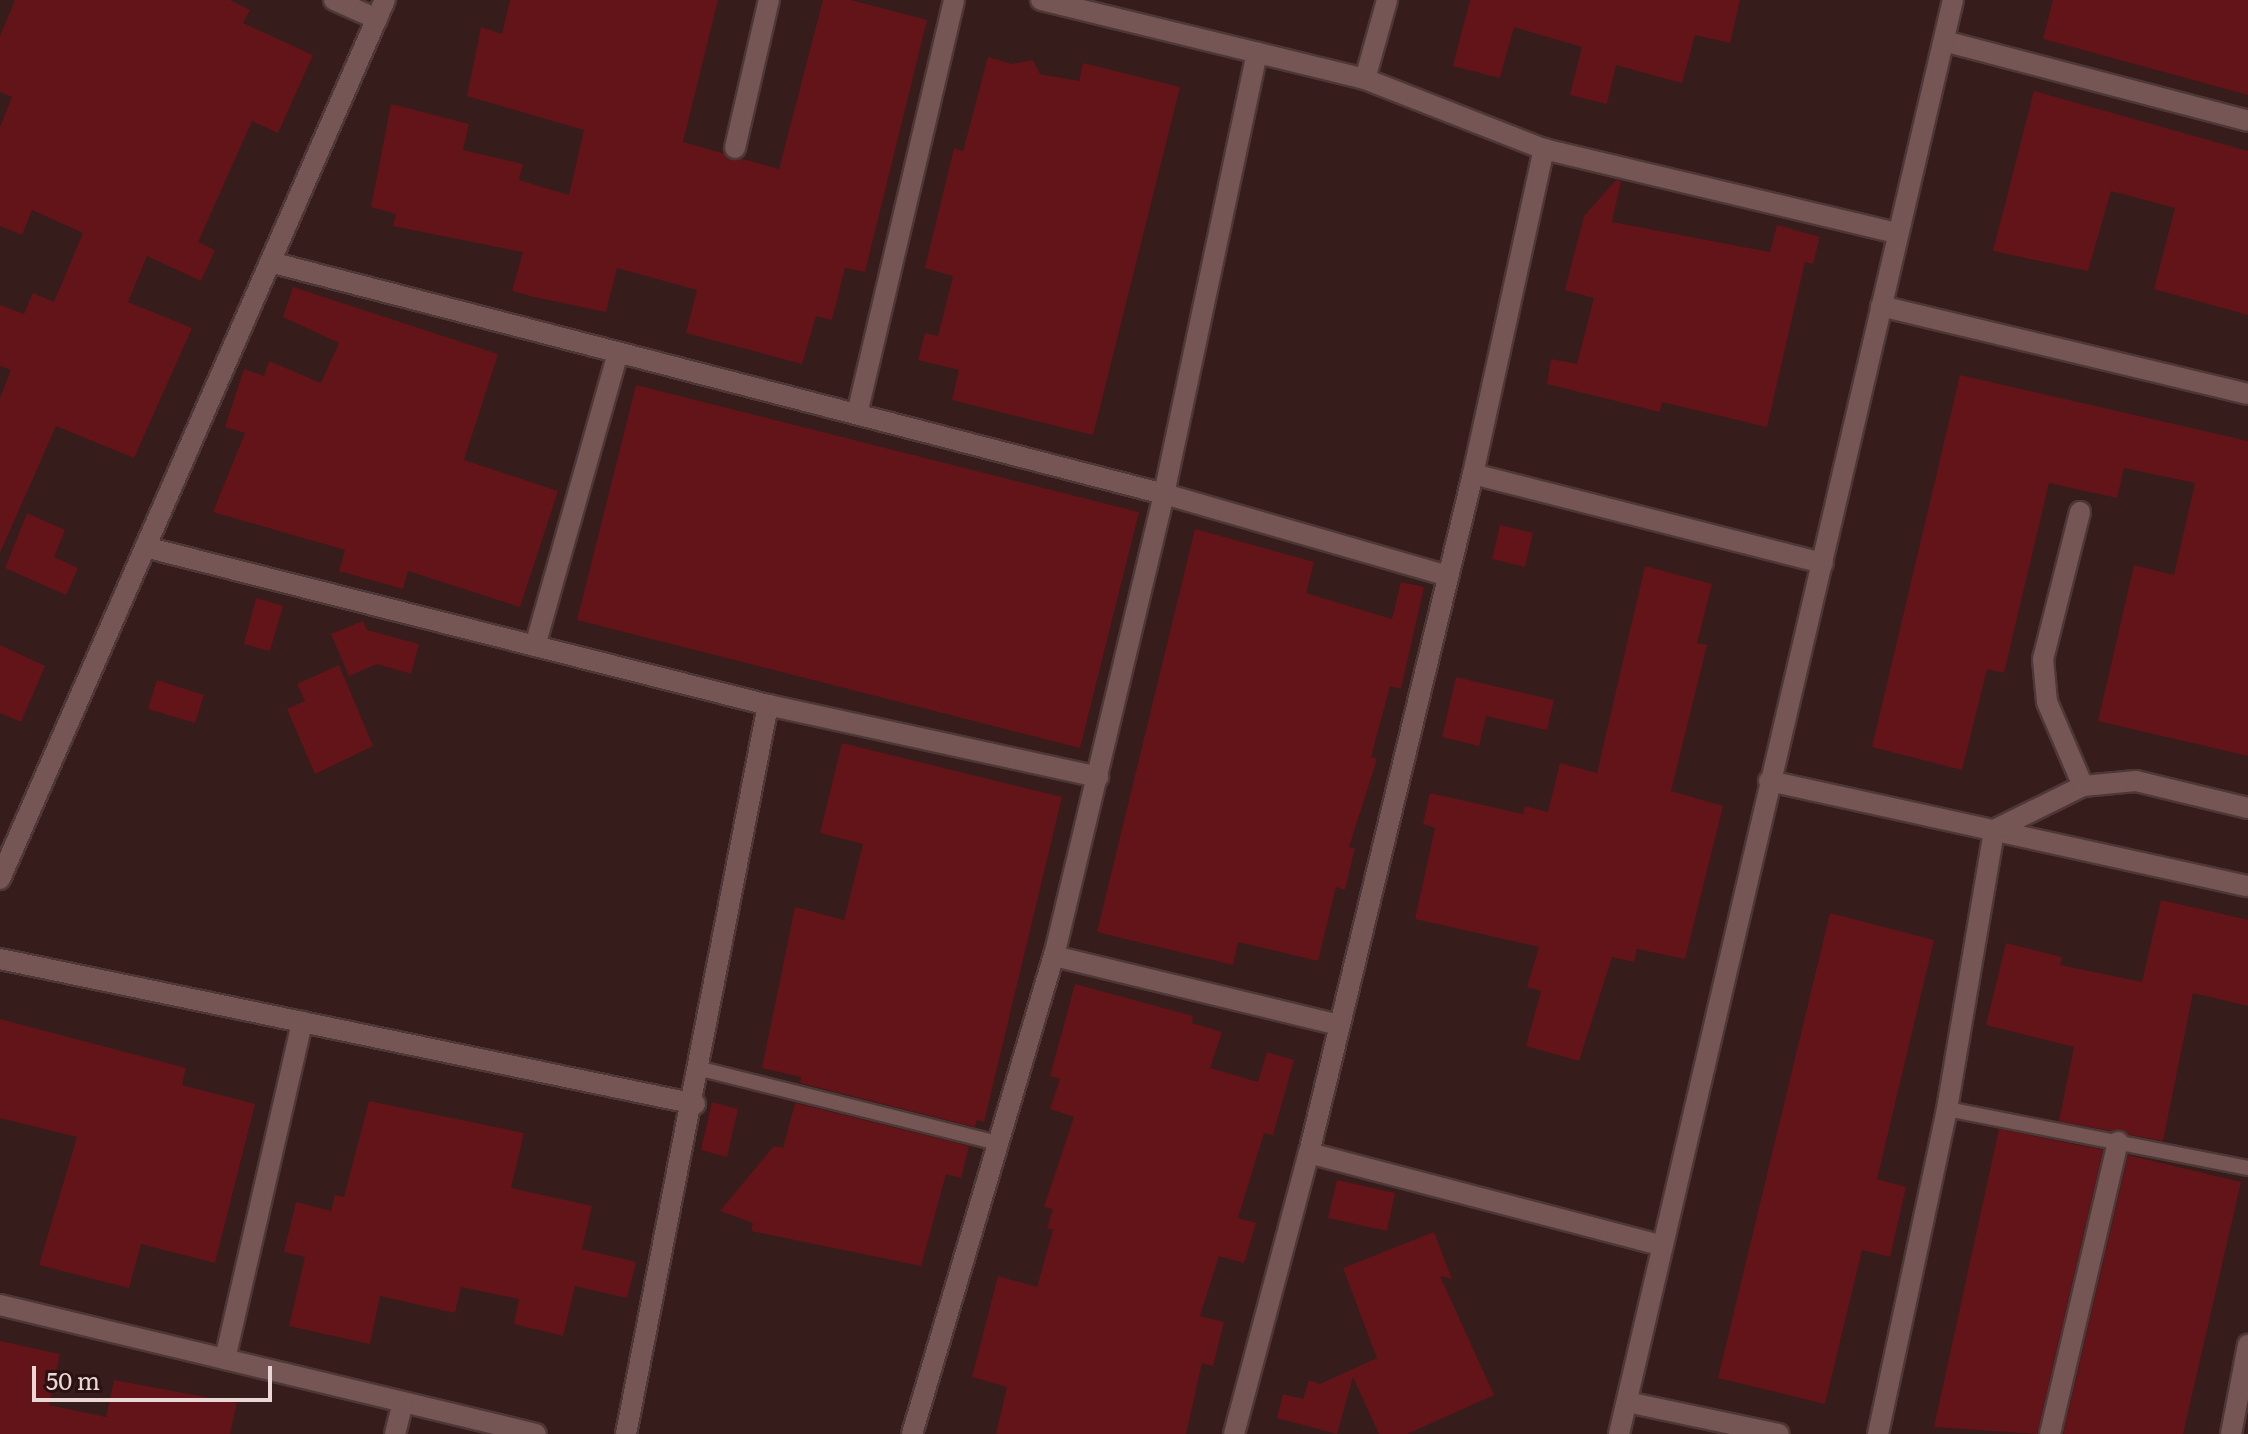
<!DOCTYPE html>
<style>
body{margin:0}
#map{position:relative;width:2248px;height:1434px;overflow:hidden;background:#361c1b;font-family:Literata,serif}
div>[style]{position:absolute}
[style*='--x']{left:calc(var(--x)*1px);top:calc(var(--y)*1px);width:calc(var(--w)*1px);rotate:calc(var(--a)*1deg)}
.building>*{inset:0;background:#621418}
.roads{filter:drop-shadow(2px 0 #4d3837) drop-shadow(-2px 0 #4d3837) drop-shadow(0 2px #4d3837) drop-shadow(0 -2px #4d3837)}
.service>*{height:14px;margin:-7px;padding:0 7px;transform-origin:7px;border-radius:7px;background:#755654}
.minor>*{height:20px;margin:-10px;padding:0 10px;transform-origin:10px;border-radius:10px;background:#755654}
span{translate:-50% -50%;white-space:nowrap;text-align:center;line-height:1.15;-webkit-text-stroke:6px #2b1212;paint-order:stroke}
.scale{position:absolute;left:32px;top:1366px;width:240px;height:36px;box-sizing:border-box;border:4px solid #ead8d6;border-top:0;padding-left:10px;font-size:24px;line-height:28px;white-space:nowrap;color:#ead8d6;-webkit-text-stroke:6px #2b1212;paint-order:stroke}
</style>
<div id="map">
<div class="building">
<i style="clip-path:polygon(15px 0,230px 0,250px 10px,243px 23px,313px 55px,278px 133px,252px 121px,198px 242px,215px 250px,201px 281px,147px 256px,128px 302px,192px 328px,134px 458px,56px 426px,0 553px,0 398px,11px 370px,0 366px,0 305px,24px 314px,33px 293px,54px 302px,83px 233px,32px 210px,22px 235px,0 226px,0 127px,12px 97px,0 92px,0 36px)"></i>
<i style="clip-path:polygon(510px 0,718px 0,683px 142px,779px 169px,823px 0,851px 0,927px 20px,865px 272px,845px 268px,832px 320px,816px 316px,802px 364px,686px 333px,697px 290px,617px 268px,606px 312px,534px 297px,512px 291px,523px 252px,393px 226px,396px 214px,371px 207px,391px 104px,469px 124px,463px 150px,523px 164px,519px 180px,569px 195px,584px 130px,467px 96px,481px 27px,502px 34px)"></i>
<i style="clip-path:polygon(1470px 0,1740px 0,1730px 43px,1695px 35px,1682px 83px,1616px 65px,1607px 104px,1570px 95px,1582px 47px,1514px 27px,1500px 78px,1453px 66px)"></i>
<i style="clip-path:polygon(2053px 0,2248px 0,2248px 95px,2043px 39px)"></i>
<i style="clip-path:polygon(988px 57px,1012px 64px,1033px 60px,1040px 74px,1079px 81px,1083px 63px,1180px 87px,1093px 435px,952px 400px,959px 370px,918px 360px,925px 333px,938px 336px,953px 276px,925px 268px,954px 148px,963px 151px)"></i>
<i style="clip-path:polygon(2034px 91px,2248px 151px,2248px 315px,2154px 289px,2175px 208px,2111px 191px,2088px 271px,1993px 251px)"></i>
<i style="clip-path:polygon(1616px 180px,1621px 181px,1612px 222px,1770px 252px,1777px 225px,1820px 237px,1813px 264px,1805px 262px,1767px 427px,1662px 402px,1660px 412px,1547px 384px,1551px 359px,1577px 364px,1594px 298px,1565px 290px,1584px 216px)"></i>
<i style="clip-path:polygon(293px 287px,498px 354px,464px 460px,558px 491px,520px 607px,408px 571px,403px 589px,339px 571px,345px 550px,213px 512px,245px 433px,225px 427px,244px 369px,264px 376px,269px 361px,321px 383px,339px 343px,283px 317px)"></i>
<i style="clip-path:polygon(1960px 375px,2248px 441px,2248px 756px,2098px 721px,2134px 565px,2174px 575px,2195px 483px,2124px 468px,2117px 498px,2049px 483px,2004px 673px,1987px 669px,1962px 770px,1872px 747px)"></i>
<i style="clip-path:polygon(636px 385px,1139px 512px,1080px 748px,577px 620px)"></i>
<i style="clip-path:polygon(27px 513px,65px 530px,54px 557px,78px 568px,66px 595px,5px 568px)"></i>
<i style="clip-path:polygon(1500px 525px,1533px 533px,1525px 567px,1492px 559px)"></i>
<i style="clip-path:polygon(1195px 529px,1314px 562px,1306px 593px,1392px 619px,1401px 582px,1424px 587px,1401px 689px,1390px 686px,1371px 757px,1377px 759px,1349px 847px,1355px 848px,1345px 890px,1336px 887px,1318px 961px,1238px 942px,1233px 965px,1097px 932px)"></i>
<i style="clip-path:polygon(1645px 566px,1712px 584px,1697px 643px,1707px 645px,1671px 791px,1723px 806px,1685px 959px,1637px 949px,1634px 962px,1612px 957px,1579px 1061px,1526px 1046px,1541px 991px,1527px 987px,1539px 947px,1415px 919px,1435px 828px,1423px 824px,1430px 793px,1523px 814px,1525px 806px,1548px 812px,1560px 763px,1597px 773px)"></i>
<i style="clip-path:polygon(256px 598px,283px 606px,270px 651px,244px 644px)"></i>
<i style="clip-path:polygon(363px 621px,367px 630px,419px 644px,411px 674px,377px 664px,349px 676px,331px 634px)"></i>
<i style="clip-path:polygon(0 645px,45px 666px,21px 722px,0 713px)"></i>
<i style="clip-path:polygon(339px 665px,373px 746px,315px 774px,287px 709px,305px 701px,297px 684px)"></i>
<i style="clip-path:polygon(1456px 677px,1554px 700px,1547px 730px,1486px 716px,1479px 746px,1442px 737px)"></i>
<i style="clip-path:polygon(157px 680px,204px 695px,195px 723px,148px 709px)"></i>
<i style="clip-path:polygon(842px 743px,1062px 797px,984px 1122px,977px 1120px,975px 1127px,800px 1083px,801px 1077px,762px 1068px,795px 907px,844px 920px,863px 844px,820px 833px)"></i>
<i style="clip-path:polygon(2161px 900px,2248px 920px,2248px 1006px,2193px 993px,2163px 1141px,2059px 1121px,2074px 1047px,1986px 1025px,2006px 943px,2062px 957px,2060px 965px,2142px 982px)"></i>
<i style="clip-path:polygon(1830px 913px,1934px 940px,1877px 1179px,1906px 1187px,1890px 1257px,1862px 1250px,1825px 1404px,1718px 1378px)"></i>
<i style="clip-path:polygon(1075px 984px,1193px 1016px,1192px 1023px,1222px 1032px,1210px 1068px,1258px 1082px,1267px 1052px,1294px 1060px,1273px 1135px,1264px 1133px,1238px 1218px,1256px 1223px,1244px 1263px,1219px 1256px,1200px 1316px,1224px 1322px,1213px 1366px,1202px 1363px,1186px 1434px,996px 1434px,1007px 1387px,972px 1377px,998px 1276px,1037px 1287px,1053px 1230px,1047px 1228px,1053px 1209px,1044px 1207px,1074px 1117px,1050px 1109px,1060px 1079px,1050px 1076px)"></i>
<i style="clip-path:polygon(0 1019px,186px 1068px,182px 1085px,255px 1104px,215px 1263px,141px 1244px,129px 1288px,39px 1265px,77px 1137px,0 1118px)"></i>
<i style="clip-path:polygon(369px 1101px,524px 1133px,511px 1188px,592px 1206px,582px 1249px,636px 1262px,627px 1298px,575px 1286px,563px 1336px,514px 1324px,519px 1299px,461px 1287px,455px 1313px,380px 1296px,370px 1344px,289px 1326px,305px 1257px,284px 1252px,296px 1202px,331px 1211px,335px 1195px,344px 1197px)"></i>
<i style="clip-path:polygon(712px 1102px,738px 1109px,727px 1157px,701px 1150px)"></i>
<i style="clip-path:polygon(795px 1103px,969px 1146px,961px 1178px,946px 1174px,921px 1266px,751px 1231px,753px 1223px,720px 1211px,774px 1146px,783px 1148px)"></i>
<i style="clip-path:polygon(1999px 1129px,2103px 1150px,2037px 1434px,1934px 1427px)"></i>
<i style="clip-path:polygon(2128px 1155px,2241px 1182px,2183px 1434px,2063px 1434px)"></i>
<i style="clip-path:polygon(1337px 1180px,1395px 1193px,1387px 1231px,1328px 1218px)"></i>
<i style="clip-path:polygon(1434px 1232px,1452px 1279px,1440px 1276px,1494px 1395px,1407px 1434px,1379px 1434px,1353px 1377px,1337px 1434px,1277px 1418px,1283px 1394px,1303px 1399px,1309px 1380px,1320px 1384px,1377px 1358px,1343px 1268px)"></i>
<i style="clip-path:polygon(0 1341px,60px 1354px,49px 1405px,106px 1417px,114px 1380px,237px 1403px,230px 1434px,0 1434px)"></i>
</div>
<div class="roads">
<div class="service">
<i style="--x:701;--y:1069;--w:306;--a:14"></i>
<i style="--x:1947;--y:1109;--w:307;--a:11.1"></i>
</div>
<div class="minor">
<i style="--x:334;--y:0;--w:47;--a:23.8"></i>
<i style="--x:1041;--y:0;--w:333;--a:13.7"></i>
<i style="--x:1365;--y:79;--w:192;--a:21.4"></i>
<i style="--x:1544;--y:149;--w:362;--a:13.4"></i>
<i style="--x:1944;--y:41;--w:314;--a:14.7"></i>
<i style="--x:1365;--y:79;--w:82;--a:-74.4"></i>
<i style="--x:735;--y:148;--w:152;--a:-77.1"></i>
<i style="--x:270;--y:262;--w:924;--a:14.55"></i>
<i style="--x:1164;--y:494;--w:292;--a:16.1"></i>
<i style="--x:1881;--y:306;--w:377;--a:13.5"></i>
<i style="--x:857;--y:414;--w:425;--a:-76.8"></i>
<i style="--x:1473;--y:474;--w:361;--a:14.3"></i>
<i style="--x:2080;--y:512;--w:152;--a:104.1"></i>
<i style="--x:2043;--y:659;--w:43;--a:84.7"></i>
<i style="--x:2047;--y:702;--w:91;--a:66.8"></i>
<i style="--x:145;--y:547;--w:643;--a:14.23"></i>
<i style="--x:768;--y:705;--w:338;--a:12.3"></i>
<i style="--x:535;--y:646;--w:305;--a:-74.2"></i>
<i style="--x:1769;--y:781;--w:490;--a:12.4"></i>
<i style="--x:0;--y:879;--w:960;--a:-66.35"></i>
<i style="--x:1054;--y:956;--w:293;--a:13.6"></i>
<i style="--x:0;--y:959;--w:710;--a:11.78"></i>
<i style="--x:1309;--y:1153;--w:363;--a:14.7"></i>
<i style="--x:0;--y:1305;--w:551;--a:13.53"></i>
<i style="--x:225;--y:1359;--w:346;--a:-77.1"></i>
<i style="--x:1627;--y:1402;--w:155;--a:11.9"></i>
<i style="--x:395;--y:1434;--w:33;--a:-76"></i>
<i style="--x:626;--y:1434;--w:743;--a:-78.98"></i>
<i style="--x:912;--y:1434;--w:499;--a:-73.5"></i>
<i style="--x:1054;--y:956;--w:475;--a:-76.6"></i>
<i style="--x:1164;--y:494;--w:451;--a:-78.1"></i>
<i style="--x:1234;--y:1434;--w:291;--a:-75.1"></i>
<i style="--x:1309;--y:1153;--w:699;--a:-76.42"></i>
<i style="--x:1473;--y:474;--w:333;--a:-77.7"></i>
<i style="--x:1619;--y:1434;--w:1472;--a:-76.89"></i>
<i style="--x:1878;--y:1434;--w:332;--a:-78"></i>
<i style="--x:1947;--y:1109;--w:283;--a:-80.4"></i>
<i style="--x:1994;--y:830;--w:99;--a:-26.3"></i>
<i style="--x:2083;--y:786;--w:53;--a:-5.4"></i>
<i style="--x:2136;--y:781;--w:115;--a:13.6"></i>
<i style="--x:2050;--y:1434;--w:300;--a:-76.9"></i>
<i style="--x:2231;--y:1434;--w:91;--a:-79.2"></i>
</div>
</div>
<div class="scale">50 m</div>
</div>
